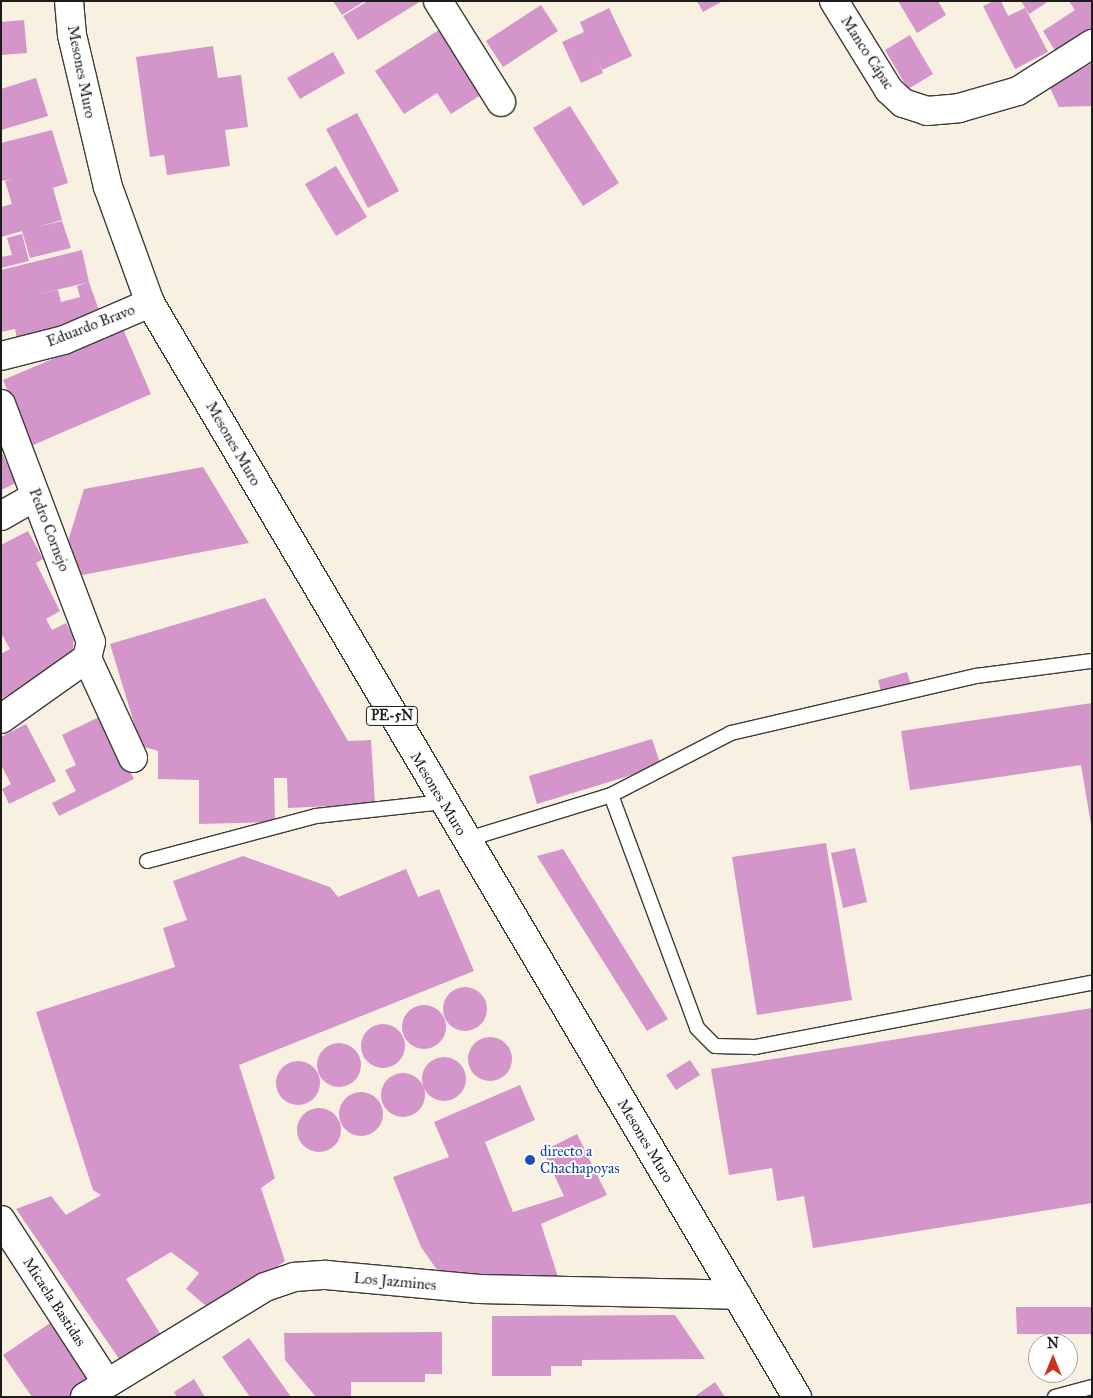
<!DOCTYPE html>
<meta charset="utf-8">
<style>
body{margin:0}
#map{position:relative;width:1093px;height:1398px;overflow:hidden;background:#f8f0e0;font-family:"IM FELL Great Primer",serif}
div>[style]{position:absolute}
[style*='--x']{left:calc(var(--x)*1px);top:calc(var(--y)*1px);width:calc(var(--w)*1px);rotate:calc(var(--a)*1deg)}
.building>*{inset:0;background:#d495cb}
.round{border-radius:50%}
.roads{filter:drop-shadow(1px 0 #3d3c39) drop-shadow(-1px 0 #3d3c39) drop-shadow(0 1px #3d3c39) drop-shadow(0 -1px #3d3c39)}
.lane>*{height:14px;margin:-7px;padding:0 7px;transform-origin:7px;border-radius:7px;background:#fff}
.street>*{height:28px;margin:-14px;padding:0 14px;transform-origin:14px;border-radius:14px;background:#fff}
.highway>*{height:28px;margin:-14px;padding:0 14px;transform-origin:14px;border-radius:14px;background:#fff}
.dots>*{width:14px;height:14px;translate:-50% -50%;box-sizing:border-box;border:2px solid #fff;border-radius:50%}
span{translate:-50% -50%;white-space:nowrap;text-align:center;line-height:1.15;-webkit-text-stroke:4px #fff;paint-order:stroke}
.shield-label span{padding:1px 4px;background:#fff;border:1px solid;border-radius:4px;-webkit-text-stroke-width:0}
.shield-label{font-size:14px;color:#1c1c1c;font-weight:700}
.street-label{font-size:15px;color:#1c1c1c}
.transit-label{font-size:15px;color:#164399}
.left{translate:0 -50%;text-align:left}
.frame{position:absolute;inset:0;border:2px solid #1c1c1c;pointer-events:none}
.north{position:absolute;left:1028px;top:1333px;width:50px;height:50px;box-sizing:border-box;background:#fff;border:1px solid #a4a4a4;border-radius:50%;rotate:0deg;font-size:14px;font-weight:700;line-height:20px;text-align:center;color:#1c1c1c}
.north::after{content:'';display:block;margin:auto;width:18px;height:22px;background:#c8321e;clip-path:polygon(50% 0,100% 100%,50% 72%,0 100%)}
</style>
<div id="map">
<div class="building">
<i style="clip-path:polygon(333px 1px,365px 1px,342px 15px)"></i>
<i style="clip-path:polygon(368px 1px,421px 1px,358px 40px,343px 16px)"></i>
<i style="clip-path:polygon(697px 1px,723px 1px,703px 12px)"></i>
<i style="clip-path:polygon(898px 1px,938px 1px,946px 15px,917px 33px)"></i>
<i style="clip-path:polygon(994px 1px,1001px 1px,1008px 16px,1025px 8px,1048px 52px,1015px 69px,983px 6px)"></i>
<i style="clip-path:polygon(1021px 1px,1049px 1px,1029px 14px)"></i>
<i style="clip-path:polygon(1069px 1px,1092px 1px,1092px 32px,1057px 54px,1043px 31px,1075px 10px)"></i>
<i style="clip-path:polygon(541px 5px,558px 31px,503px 67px,486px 41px)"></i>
<i style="clip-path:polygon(609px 8px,632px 56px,602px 70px,597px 59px,603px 73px,581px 83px,562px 42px,584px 32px,580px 22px)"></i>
<i style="clip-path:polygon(24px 20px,27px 53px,1px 55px,1px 22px)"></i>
<i style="clip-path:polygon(442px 28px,484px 93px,451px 114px,437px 93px,404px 114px,375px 71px)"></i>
<i style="clip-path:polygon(910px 35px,933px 74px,908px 89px,885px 50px)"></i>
<i style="clip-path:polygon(213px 46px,218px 78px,241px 75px,248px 127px,225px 130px,230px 166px,167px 175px,164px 155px,150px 157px,136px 57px)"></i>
<i style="clip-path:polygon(333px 52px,345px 73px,300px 99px,287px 78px)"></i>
<i style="clip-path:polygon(1092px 63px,1092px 106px,1059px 107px,1049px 86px)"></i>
<i style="clip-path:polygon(36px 78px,48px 116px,1px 130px,1px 89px)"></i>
<i style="clip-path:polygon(570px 106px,619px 183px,583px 206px,533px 128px)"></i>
<i style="clip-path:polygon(357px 113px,399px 191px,368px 208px,326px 129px)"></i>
<i style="clip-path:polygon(52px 130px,68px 183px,53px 188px,62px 220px,37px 227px,62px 221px,71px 248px,30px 258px,22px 231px,1px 237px,1px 207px,12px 204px,5px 181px,13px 179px,1px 181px,1px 143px)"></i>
<i style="clip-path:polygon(336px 166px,367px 217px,336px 236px,305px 184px)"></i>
<i style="clip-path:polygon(22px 234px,29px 261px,1px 268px,1px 257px,12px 255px,7px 238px)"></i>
<i style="clip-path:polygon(82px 250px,89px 282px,36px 295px,58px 290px,61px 302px,80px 297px,77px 286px,89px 282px,102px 319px,17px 339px,15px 329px,1px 332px,1px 270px)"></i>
<i style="clip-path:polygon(123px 329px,151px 394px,31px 446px,3px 380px)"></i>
<i style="clip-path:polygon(1px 451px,16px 483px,1px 490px)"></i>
<i style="clip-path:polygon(203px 467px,249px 543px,72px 577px,66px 548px,84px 489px)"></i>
<i style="clip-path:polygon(28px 531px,43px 559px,36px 563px,60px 611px,46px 619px,52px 630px,66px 623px,74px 637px,72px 659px,1px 699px,1px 654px,10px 649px,1px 633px,1px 545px)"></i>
<i style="clip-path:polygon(265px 598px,348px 741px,371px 740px,375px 804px,288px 808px,287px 778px,274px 778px,275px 822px,199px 824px,199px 780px,158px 779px,158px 751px,141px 746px,110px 644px)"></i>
<i style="clip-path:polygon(907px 672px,912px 688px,882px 695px,878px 680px)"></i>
<i style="clip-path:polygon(1092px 703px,1092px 830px,1081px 765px,910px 790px,901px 731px)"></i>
<i style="clip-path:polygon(101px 716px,134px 779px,59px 816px,52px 803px,76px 791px,65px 770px,76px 765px,62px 735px)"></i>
<i style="clip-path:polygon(26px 724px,56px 781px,9px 804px,2px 789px,11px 784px,1px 765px,1px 737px)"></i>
<i style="clip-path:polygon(652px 739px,661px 766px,537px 804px,529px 776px)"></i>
<i style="clip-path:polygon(826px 843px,852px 1000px,757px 1015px,732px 857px)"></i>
<i style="clip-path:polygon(855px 848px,867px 902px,843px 908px,831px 853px)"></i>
<i style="clip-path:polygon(563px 849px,668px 1019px,647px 1031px,537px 856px)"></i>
<i style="clip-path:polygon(243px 856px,330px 887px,338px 897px,406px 869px,418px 897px,439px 889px,474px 971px,239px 1065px,275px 1178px,261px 1188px,285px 1261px,231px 1301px,210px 1309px,186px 1289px,199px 1273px,171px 1252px,126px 1279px,163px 1338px,122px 1363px,16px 1209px,51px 1196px,66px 1215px,101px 1195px,93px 1190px,36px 1012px,175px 967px,163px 928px,187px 920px,173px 881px)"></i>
<i class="round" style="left:443px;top:987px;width:44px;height:44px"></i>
<i class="round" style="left:402px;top:1005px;width:44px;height:44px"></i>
<i style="clip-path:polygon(1092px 1008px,1092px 1203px,813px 1248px,804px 1196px,777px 1201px,772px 1168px,729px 1175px,711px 1069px)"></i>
<i class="round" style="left:361px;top:1024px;width:44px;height:44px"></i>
<i class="round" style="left:468px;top:1037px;width:44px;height:44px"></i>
<i class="round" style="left:317px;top:1043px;width:44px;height:44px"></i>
<i class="round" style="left:422px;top:1057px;width:44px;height:44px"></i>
<i style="clip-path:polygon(690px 1060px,700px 1075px,676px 1090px,666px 1075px)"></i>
<i class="round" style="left:276px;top:1061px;width:44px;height:44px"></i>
<i class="round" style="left:381px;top:1073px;width:44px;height:44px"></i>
<i style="clip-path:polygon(520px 1085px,535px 1120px,485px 1142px,513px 1212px,564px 1196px,543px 1151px,577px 1134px,607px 1195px,541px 1224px,559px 1280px,442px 1277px,421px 1247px,393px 1177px,449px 1157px,434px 1122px)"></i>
<i class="round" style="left:339px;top:1092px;width:44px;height:44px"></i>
<i class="round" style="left:297px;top:1108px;width:44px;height:44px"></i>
<i style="clip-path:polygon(1016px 1307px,1092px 1307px,1092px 1334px,1017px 1334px)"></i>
<i style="clip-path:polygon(675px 1315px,705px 1359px,582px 1360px,582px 1366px,551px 1366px,551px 1376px,492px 1376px,492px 1316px)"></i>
<i style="clip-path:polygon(56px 1319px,97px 1383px,75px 1397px,32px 1397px,3px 1355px)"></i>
<i style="clip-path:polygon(442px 1332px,442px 1374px,425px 1374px,425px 1382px,351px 1382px,351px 1397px,316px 1397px,285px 1360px,284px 1333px)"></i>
<i style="clip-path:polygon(249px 1338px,291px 1397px,250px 1397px,222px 1357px)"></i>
<i style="clip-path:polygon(194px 1379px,205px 1397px,177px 1397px,174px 1392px)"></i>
<i style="clip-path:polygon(715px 1382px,725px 1397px,694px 1397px)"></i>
</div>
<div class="roads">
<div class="lane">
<i style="--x:611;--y:795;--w:248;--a:69.7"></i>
<i style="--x:697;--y:1028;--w:25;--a:45"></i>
<i style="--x:715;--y:1046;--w:40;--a:1.4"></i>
<i style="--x:755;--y:1047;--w:343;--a:-10.8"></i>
<i style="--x:465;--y:840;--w:153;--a:-17.1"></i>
<i style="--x:611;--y:795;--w:135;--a:-27.3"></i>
<i style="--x:731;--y:733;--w:252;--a:-13.1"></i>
<i style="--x:976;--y:676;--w:117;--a:-7.4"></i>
<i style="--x:147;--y:861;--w:175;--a:-14.9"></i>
<i style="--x:316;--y:816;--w:128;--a:-6.3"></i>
<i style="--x:1055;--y:1397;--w:38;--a:-15"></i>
</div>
<div class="street">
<i style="--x:438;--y:1;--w:119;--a:58"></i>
<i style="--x:834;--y:1;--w:105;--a:58.3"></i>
<i style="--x:889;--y:90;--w:19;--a:43"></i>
<i style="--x:903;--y:103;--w:25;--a:18"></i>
<i style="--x:927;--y:111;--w:32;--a:-5"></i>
<i style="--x:959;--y:108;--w:61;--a:-16.1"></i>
<i style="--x:1018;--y:91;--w:88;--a:-32.4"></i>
<i style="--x:1;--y:356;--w:65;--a:-14.3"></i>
<i style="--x:64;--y:340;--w:94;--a:-23.3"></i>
<i style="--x:1;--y:404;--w:254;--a:69.3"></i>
<i style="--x:91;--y:642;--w:16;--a:104"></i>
<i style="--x:1;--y:516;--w:40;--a:-29.7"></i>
<i style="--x:87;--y:658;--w:110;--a:65.3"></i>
<i style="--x:1;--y:719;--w:105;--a:-35.3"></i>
<i style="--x:1;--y:1220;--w:194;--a:57"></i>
<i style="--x:85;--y:1397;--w:211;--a:-31.4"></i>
<i style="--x:265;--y:1287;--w:31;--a:-19"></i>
<i style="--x:294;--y:1277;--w:32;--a:-4"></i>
<i style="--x:326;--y:1275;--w:154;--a:5.2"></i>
<i style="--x:479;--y:1289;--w:258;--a:1.3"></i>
</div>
<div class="highway">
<i style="--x:69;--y:1;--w:34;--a:85"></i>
<i style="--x:72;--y:35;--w:156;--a:76.7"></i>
<i style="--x:108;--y:187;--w:123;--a:70.1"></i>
<i style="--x:150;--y:303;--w:1271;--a:59.4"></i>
</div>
</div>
<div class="dots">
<i style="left:530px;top:1160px;background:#1a4fb4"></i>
</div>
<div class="shield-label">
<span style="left:392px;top:716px">PE-5N</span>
</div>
<div class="street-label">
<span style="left:867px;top:53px;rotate:57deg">Manco Cápac</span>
<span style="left:81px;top:72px;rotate:79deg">Mesones Muro</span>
<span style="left:91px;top:326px;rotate:-21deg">Eduardo Bravo</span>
<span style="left:233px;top:444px;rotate:60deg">Mesones Muro</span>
<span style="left:49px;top:530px;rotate:69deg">Pedro Cornejo</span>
<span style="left:438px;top:794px;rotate:59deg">Mesones Muro</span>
<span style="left:645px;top:1141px;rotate:59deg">Mesones Muro</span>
<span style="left:395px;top:1282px;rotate:5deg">Los Jazmines</span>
<span style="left:54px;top:1302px;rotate:57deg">Micaela Bastidas</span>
</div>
<div class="transit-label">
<span class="left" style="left:540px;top:1160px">directo a<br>Chachapoyas</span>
</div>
<div class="frame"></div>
<div class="north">N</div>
</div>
